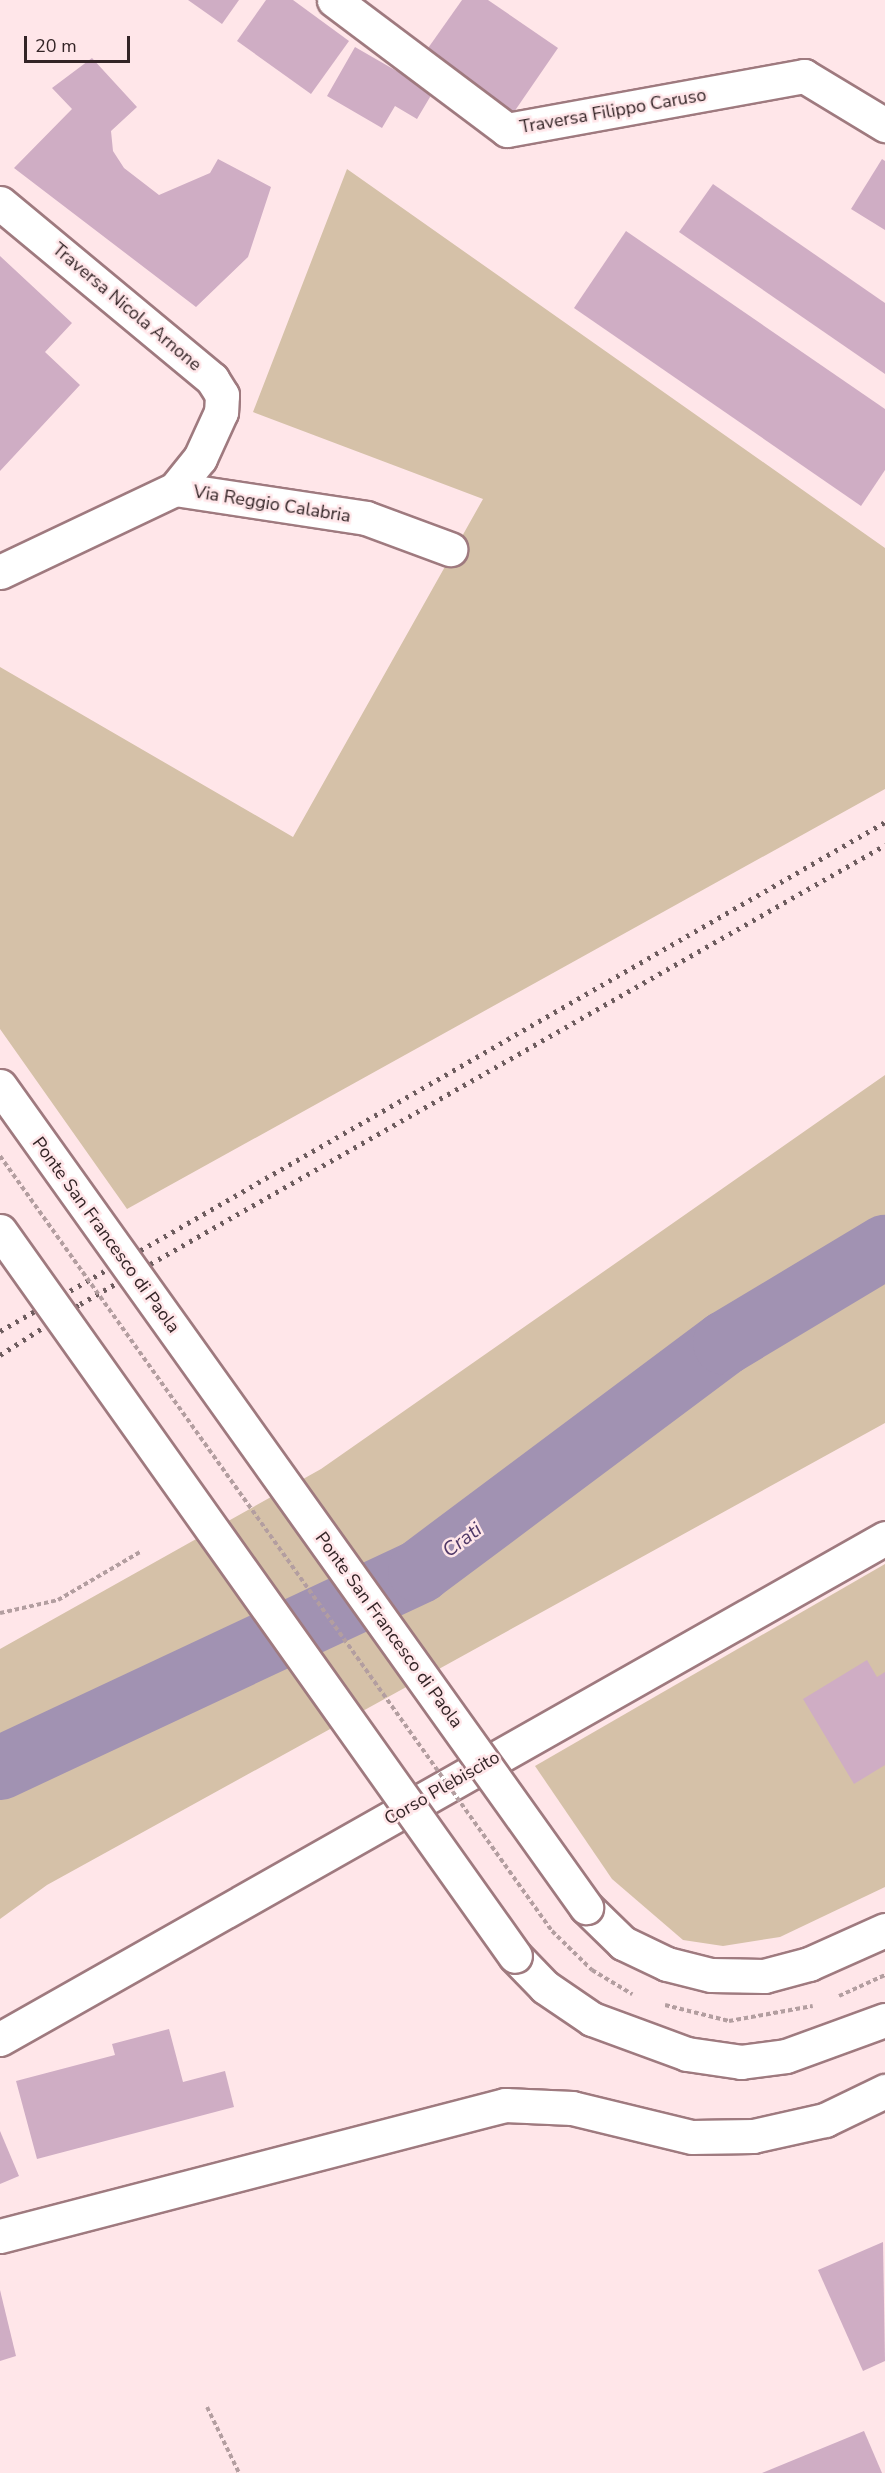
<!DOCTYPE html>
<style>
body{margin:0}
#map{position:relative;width:885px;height:2473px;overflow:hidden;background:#ffe6e9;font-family:"Nunito Sans",sans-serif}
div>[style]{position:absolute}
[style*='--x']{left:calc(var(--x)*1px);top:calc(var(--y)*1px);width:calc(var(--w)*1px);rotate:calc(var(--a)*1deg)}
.green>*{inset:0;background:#d5c1a8}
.river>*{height:64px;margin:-32px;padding:0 32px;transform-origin:32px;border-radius:32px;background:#a192b2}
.building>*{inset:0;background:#cfadc4}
.path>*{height:4px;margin-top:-2px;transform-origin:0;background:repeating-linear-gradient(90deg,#b39ea0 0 4.5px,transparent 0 7.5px)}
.roads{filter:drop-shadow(2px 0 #9f7a7f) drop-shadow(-2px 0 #9f7a7f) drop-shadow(0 2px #9f7a7f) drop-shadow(0 -2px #9f7a7f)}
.minor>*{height:33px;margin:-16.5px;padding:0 16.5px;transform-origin:16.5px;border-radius:16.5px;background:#fff}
.rail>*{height:4.5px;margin-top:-2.25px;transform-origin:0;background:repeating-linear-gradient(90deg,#6d5c5e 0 3px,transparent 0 9px)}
.path-bridge>*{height:4px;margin-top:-2px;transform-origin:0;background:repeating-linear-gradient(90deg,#b39ea0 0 4.5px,transparent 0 7.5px)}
.bridges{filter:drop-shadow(2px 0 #9f7a7f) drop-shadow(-2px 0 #9f7a7f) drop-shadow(0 2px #9f7a7f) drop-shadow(0 -2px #9f7a7f)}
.minor-bridge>*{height:33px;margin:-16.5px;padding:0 16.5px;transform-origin:16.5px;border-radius:16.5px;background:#fff}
span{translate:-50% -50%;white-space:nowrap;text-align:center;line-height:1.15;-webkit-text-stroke:5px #ffe6e9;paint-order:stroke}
.street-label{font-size:18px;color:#332426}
.water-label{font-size:20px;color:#503968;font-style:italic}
.scale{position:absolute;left:24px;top:36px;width:106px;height:27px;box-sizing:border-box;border:3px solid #332426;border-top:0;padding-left:8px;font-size:18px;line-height:21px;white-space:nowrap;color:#332426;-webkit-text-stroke:4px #ffe6e9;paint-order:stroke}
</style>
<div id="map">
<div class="green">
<i style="clip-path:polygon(347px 169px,885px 548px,885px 789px,127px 1209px,0 1029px,0 667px,293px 837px,483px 499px,253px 412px)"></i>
<i style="clip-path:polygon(885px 1075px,885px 1423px,47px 1885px,0 1919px,0 1649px,321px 1469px)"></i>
<i style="clip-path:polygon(885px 1564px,885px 1887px,780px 1937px,723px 1946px,683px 1940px,612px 1879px,535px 1766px)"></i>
</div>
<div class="river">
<i style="--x:0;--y:1768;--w:464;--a:-25.1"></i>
<i style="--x:420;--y:1571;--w:381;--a:-36.8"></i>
<i style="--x:725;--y:1343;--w:187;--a:-31"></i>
</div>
<div class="building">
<i style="clip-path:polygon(188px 0,239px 0,222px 24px)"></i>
<i style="clip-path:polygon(266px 0,293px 0,349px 41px,311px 94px,237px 41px)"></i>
<i style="clip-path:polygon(462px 0,488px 0,558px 48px,514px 112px,426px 51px)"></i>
<i style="clip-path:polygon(355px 47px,433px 92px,417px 119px,395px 106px,382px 128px,327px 96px)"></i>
<i style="clip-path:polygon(92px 58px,137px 107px,111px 131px,113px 151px,124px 168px,159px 195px,210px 173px,218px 159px,271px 187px,248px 257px,196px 307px,14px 168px,72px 109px,52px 88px)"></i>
<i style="clip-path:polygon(882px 159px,885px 161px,885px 230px,851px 209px)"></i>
<i style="clip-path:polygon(713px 184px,885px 303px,885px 374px,679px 232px)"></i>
<i style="clip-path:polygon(626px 231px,885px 409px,885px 470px,861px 506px,574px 308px)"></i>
<i style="clip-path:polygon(0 256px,72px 323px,45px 352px,80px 385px,0 471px)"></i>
<i style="clip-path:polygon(867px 1660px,877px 1677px,885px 1672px,885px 1765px,854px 1784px,803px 1699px)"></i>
<i style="clip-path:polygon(169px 2029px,183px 2082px,225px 2071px,234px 2107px,37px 2159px,16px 2081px,115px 2055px,112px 2044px)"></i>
<i style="clip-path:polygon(0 2131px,19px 2176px,0 2184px)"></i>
<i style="clip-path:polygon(883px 2242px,885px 2361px,863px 2371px,818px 2270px)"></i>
<i style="clip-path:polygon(0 2290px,16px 2356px,0 2361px)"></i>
<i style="clip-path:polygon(864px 2431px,882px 2473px,762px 2473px)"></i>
</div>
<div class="path">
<i style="--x:0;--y:1613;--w:59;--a:-12.6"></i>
<i style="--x:58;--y:1600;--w:95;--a:-30.3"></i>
<i style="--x:552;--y:1931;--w:56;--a:44.3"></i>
<i style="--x:592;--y:1970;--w:47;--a:31"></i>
<i style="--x:839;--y:1996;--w:51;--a:-24.5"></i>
<i style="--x:665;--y:2005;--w:66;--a:14"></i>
<i style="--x:729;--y:2021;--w:85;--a:-10.1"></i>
<i style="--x:207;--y:2407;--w:73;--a:64.1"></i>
</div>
<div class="roads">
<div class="minor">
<i style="--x:334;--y:0;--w:216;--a:36.9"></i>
<i style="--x:507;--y:130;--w:302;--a:-10.3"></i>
<i style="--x:804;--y:76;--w:95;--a:31.2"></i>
<i style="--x:0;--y:203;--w:276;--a:39.7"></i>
<i style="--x:212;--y:379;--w:19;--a:58"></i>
<i style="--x:222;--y:395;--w:17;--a:93"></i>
<i style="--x:221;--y:412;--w:51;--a:114.5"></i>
<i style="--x:200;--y:458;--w:40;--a:129"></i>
<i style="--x:0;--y:572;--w:194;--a:-25.4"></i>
<i style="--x:175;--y:489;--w:193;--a:8.6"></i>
<i style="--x:366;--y:518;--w:90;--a:20.3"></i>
<i style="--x:586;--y:1907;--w:52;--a:44.2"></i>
<i style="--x:623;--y:1943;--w:49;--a:25.5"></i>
<i style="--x:667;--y:1964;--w:45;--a:14"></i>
<i style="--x:711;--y:1975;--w:53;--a:1.1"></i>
<i style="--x:764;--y:1976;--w:47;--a:-14.9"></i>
<i style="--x:809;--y:1964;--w:83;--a:-24.1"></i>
<i style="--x:515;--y:1956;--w:43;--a:45.9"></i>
<i style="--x:545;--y:1987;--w:57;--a:34.2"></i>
<i style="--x:592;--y:2019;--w:101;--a:20.2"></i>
<i style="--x:687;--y:2054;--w:55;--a:8.4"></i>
<i style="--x:741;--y:2062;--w:45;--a:-7.6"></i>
<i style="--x:786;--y:2056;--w:105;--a:-20"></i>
<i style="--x:0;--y:2039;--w:1017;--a:-29.51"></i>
<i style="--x:0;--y:2236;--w:522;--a:-14.54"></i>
<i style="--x:505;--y:2105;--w:67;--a:2.6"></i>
<i style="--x:572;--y:2108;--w:123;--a:13.6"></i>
<i style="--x:692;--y:2137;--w:61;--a:-0.9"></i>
<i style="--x:753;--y:2136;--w:74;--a:-12.5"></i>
<i style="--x:825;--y:2120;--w:67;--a:-25.8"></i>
</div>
</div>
<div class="rail">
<i style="--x:0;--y:1331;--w:1021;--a:-29.9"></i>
<i style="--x:0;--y:1355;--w:95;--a:-32.5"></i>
<i style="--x:80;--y:1304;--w:927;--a:-29.69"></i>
</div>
<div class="path-bridge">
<i style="--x:0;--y:1156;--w:951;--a:54.54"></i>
</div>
<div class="bridges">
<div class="minor-bridge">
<i style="--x:0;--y:1086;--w:1009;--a:54.48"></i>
<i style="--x:0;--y:1231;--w:889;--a:54.61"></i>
</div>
</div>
<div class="street-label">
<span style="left:613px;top:111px;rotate:-10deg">Traversa Filippo Caruso</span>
<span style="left:127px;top:307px;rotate:40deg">Traversa Nicola Arnone</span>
<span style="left:272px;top:504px;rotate:9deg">Via Reggio Calabria</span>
<span style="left:106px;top:1235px;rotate:54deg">Ponte San Francesco di Paola</span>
<span style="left:389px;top:1630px;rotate:54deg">Ponte San Francesco di Paola</span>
<span style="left:442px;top:1788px;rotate:-30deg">Corso Plebiscito</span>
</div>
<div class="water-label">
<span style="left:462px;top:1540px;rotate:-37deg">Crati</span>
</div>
<div class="scale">20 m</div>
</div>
